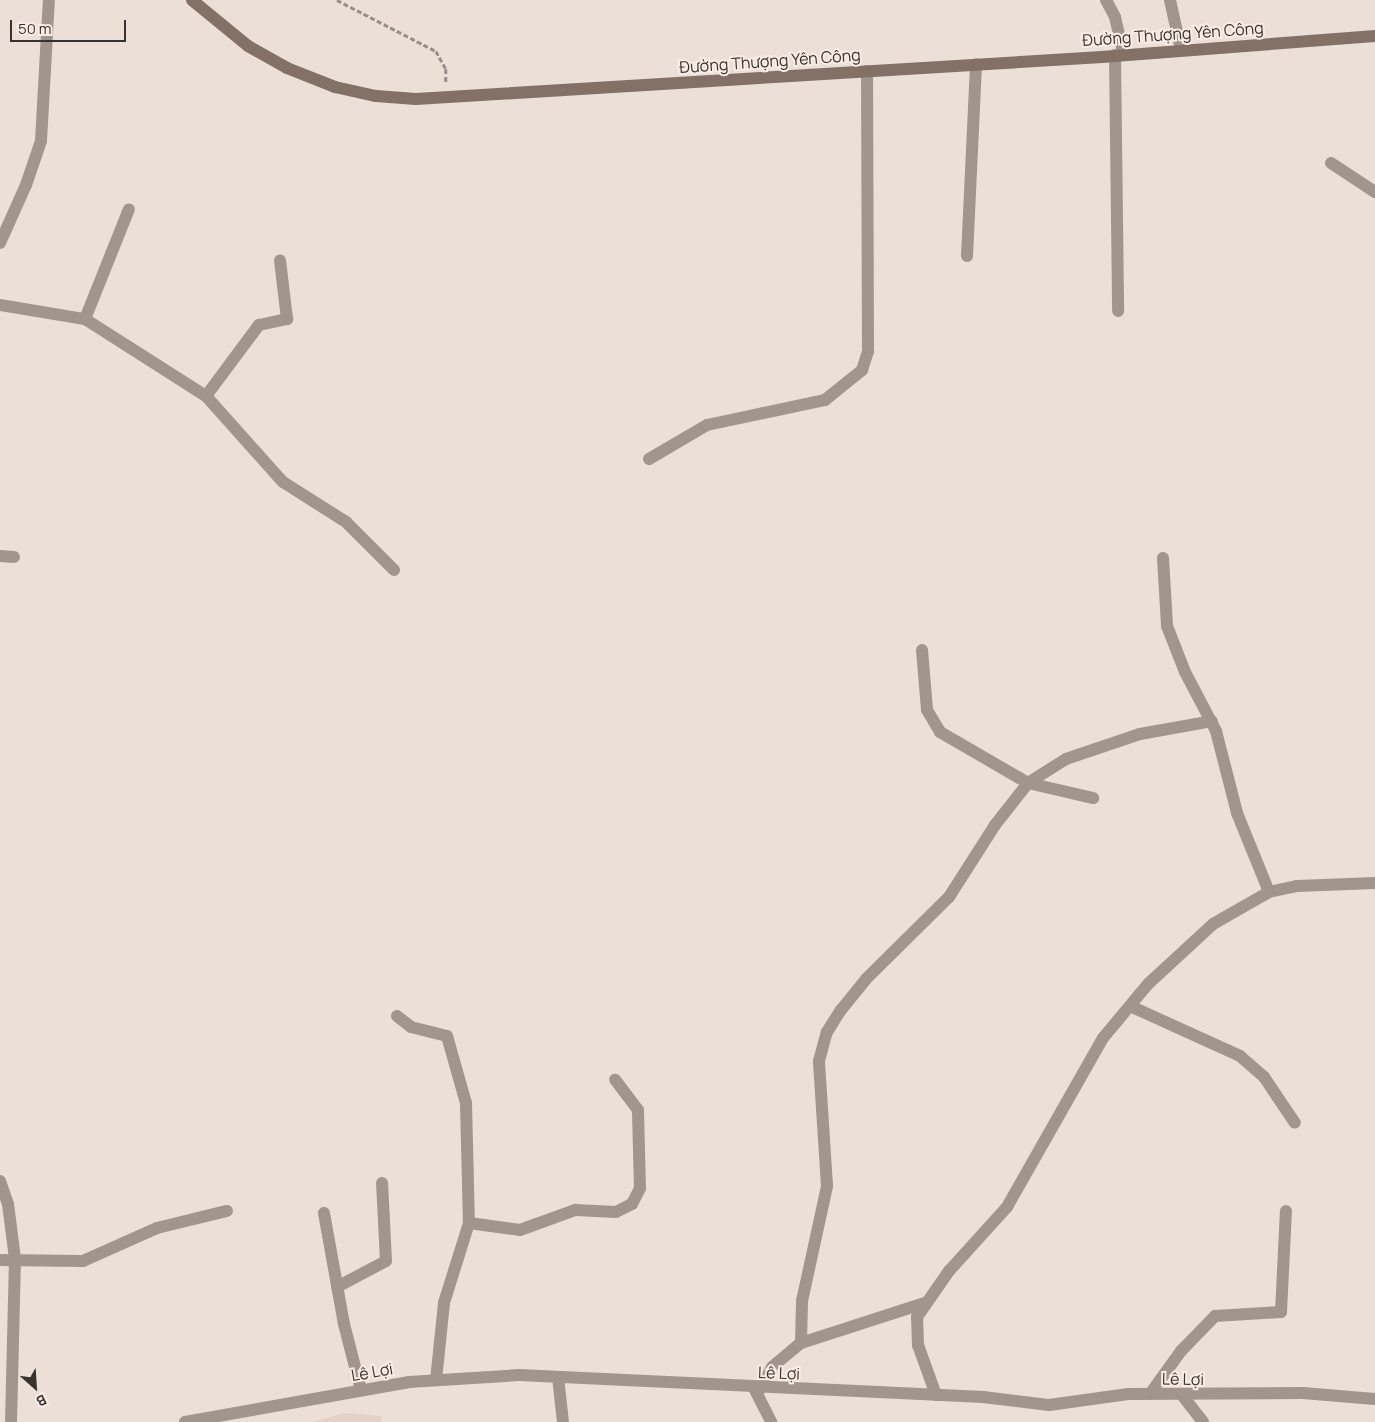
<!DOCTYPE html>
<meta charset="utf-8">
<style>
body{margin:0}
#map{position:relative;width:1375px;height:1422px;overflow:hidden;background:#ebdfd8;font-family:Manrope,sans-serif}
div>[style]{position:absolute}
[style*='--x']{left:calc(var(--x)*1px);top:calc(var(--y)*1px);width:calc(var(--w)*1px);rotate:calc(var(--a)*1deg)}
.built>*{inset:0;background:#e4d1c7}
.path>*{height:2.5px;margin-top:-1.25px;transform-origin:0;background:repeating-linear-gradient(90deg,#978f89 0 5px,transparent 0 7.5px)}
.street>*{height:12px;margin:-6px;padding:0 6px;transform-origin:6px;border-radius:6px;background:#a2958e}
.secondary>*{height:12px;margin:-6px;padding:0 6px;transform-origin:6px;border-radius:6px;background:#837066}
span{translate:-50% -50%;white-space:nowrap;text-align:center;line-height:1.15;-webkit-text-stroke:4px #f9ece5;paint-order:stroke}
.street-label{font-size:16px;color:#37322f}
.north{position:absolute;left:10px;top:1362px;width:50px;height:50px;-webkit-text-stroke:4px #f9ece5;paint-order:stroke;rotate:154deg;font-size:14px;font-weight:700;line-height:20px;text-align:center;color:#37322f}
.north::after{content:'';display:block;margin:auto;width:18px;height:22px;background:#37322f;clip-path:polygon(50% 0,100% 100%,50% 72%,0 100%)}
.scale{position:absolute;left:10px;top:20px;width:116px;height:22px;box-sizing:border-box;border:2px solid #37322f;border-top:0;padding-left:6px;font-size:15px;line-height:18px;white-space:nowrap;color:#37322f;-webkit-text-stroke:4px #f9ece5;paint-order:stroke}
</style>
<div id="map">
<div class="built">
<i style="clip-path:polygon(345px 1413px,381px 1416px,382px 1422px,312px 1422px)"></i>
</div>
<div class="path">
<i style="--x:337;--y:0;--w:111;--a:27.3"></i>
<i style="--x:436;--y:51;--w:21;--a:61"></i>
<i style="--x:446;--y:69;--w:14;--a:90"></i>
</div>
<div class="street">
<i style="--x:1106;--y:0;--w:19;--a:62"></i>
<i style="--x:1115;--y:17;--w:39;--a:77"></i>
<i style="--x:1170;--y:0;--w:51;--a:77.6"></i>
<i style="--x:1115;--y:55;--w:256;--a:89.3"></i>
<i style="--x:1331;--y:163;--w:53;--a:33.4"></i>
<i style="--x:0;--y:243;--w:64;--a:-65.9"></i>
<i style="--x:26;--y:185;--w:46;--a:-71.2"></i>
<i style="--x:41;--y:141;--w:141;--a:-86.8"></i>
<i style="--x:967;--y:256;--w:192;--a:-87.3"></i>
<i style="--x:0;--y:305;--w:86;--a:9.4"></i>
<i style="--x:85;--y:319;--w:143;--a:32.5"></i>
<i style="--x:206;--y:396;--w:115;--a:48.2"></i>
<i style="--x:283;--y:482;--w:75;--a:32.4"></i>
<i style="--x:346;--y:522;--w:68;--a:45"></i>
<i style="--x:85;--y:319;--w:118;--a:-68.2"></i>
<i style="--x:206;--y:396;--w:89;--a:-53.3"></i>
<i style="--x:259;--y:325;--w:29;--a:-12"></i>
<i style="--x:287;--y:319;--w:59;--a:-96.8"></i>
<i style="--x:649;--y:459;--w:67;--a:-30.4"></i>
<i style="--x:707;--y:425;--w:121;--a:-12"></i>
<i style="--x:825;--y:400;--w:48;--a:-39"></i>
<i style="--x:862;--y:370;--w:20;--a:-72"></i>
<i style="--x:868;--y:351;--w:280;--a:-90.2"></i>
<i style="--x:0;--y:556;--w:14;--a:4"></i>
<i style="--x:1163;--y:558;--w:68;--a:86.6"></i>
<i style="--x:1167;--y:626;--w:49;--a:68.6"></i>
<i style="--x:1185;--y:672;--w:67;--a:62.3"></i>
<i style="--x:1216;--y:731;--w:85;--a:75.6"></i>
<i style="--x:1237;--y:813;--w:85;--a:67.9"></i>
<i style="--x:922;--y:650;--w:60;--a:85.2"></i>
<i style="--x:927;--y:710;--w:26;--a:59"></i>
<i style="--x:940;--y:732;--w:102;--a:30.1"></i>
<i style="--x:1028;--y:783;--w:67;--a:13"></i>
<i style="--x:1130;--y:1006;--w:121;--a:24.4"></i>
<i style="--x:1240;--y:1056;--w:32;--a:41"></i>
<i style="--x:1264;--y:1077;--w:55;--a:56"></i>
<i style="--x:397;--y:1016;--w:18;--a:38"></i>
<i style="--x:411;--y:1027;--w:37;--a:14"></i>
<i style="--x:447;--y:1036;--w:70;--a:74.2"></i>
<i style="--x:466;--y:1103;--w:120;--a:88.6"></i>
<i style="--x:469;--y:1223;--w:84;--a:107.4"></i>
<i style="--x:444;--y:1303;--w:77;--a:95.9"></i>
<i style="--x:0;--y:1181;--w:24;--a:71"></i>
<i style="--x:8;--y:1204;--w:55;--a:82.7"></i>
<i style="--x:15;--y:1259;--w:163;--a:91.4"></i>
<i style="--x:324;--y:1213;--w:113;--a:79.8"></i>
<i style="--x:344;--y:1324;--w:68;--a:75.6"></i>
<i style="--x:469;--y:1223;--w:51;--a:7.8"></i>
<i style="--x:520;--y:1230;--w:59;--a:-20"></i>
<i style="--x:575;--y:1210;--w:41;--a:2.8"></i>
<i style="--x:616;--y:1212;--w:18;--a:-27"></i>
<i style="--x:632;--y:1204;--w:18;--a:-63"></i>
<i style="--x:640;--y:1188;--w:78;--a:-91.5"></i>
<i style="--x:638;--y:1110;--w:38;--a:-127"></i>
<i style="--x:0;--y:1260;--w:83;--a:0.7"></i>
<i style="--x:83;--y:1261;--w:81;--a:-24"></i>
<i style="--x:157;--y:1228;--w:72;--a:-13.7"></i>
<i style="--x:337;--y:1287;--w:55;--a:-28"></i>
<i style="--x:386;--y:1261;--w:78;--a:-92.9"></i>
<i style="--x:801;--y:1343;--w:42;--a:-88.6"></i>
<i style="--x:802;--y:1301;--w:118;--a:-77.7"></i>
<i style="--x:827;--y:1186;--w:125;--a:-93.7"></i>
<i style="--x:819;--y:1061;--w:30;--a:-75"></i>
<i style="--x:827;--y:1032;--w:26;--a:-58"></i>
<i style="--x:841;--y:1010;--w:40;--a:-51"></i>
<i style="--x:866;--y:979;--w:117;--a:-44.7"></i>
<i style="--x:949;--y:897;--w:85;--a:-57.4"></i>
<i style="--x:995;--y:825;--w:53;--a:-51.8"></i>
<i style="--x:1028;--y:783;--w:45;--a:-32.3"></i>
<i style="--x:1066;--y:759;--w:78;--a:-18.7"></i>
<i style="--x:1140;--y:734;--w:73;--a:-10.2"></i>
<i style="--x:558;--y:1377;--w:45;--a:83.7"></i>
<i style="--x:754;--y:1388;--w:38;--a:63"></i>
<i style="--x:760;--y:1389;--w:25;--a:-61"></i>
<i style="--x:772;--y:1367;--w:38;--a:-40"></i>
<i style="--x:801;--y:1343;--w:130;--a:-17.9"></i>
<i style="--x:1150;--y:1394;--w:53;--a:-54.2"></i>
<i style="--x:1181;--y:1351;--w:49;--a:-45.8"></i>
<i style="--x:1215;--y:1316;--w:66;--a:-3.5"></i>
<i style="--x:1281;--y:1312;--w:101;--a:-87.2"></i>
<i style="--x:936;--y:1395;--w:53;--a:-109.8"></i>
<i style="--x:918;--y:1345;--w:28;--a:-92"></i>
<i style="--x:917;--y:1317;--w:56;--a:-55.2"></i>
<i style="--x:949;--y:1271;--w:86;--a:-47.8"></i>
<i style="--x:1007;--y:1207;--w:194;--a:-60.4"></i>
<i style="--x:1103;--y:1038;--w:70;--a:-50.2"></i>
<i style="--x:1148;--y:984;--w:88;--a:-42.7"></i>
<i style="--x:1213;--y:924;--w:64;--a:-29.7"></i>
<i style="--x:1269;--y:892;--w:29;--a:-12"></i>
<i style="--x:1297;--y:886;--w:78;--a:-2.2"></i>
<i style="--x:1182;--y:1395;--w:34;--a:52"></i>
<i style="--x:185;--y:1422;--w:228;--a:-10.1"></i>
<i style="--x:409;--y:1382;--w:110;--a:-3.6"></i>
<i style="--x:519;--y:1375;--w:465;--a:2.7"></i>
<i style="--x:983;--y:1397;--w:66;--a:6.9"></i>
<i style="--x:1049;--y:1405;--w:80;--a:-7.9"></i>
<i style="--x:1128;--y:1394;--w:175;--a:-0.3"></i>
<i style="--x:1303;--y:1393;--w:72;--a:4.8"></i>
</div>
<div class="secondary">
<i style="--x:192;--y:0;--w:72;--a:39.4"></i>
<i style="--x:248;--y:46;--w:45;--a:29.4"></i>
<i style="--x:287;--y:68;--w:52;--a:21.6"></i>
<i style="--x:335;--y:87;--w:42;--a:12.4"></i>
<i style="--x:376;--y:96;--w:40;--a:4.3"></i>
<i style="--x:416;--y:99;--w:687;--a:-3.5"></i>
<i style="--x:1102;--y:57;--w:274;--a:-4.4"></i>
</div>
<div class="street-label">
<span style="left:1173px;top:34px;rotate:-4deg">Đường Thượng Yên Công</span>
<span style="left:770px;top:61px;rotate:-4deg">Đường Thượng Yên Công</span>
<span style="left:372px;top:1372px;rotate:-10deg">Lê Lợi</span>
<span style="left:779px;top:1373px;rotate:2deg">Lê Lợi</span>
<span style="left:1183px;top:1379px;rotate:1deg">Lê Lợi</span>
</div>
<div class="north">B</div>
<div class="scale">50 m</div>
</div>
